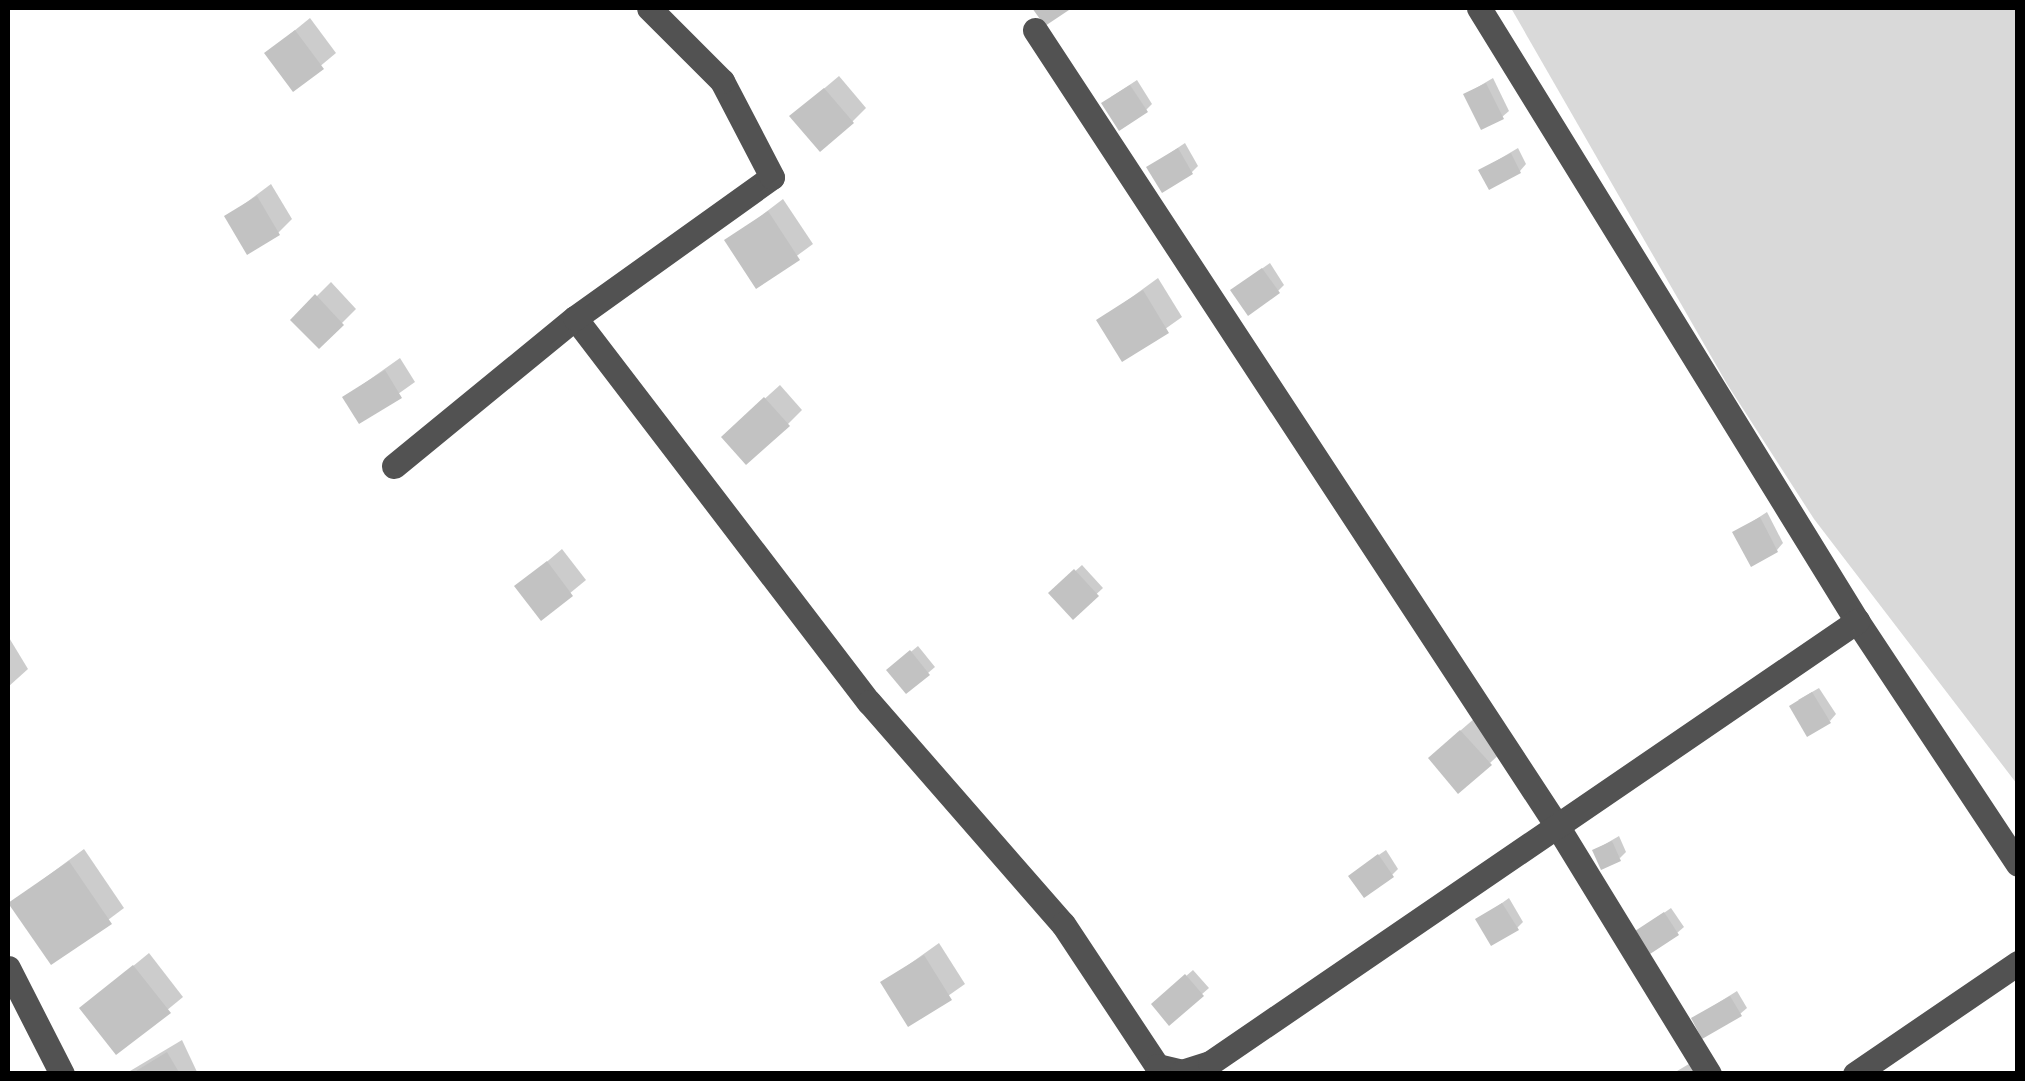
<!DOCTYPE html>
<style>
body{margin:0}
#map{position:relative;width:2025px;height:1081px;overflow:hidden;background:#fff;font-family:Raleway,sans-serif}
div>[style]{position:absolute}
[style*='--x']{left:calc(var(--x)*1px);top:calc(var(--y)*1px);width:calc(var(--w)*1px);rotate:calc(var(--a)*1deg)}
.green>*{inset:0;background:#d9d9d9}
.shadow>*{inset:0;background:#0003}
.building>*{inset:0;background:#c2c2c2}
.minor>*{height:25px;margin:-12.5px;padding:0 12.5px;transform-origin:12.5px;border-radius:12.5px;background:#525252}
span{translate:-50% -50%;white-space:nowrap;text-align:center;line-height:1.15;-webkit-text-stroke:10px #fff;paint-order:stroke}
.frame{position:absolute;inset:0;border:10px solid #000;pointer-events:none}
</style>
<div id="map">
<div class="green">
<i style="clip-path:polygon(1511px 8px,2017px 8px,2017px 784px,1814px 519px,1727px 384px)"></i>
</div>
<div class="shadow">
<i style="clip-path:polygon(310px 18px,336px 53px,294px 88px,267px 53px)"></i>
<i style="clip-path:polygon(839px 76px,866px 108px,852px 122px,807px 103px)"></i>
<i style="clip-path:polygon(1493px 78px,1509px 111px,1502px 117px,1466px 94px)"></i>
<i style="clip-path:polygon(1137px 80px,1152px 104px,1146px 110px,1111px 97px)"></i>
<i style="clip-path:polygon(1185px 143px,1198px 166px,1192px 172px,1149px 167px)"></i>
<i style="clip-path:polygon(1518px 148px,1526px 164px,1520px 171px,1481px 170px)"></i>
<i style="clip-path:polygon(271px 184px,292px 219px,278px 233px,227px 217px)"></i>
<i style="clip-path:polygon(783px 199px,813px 244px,757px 285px,728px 241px)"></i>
<i style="clip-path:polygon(1270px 263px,1284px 285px,1278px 291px,1240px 284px)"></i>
<i style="clip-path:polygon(1158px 278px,1182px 317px,1123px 359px,1099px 321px)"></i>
<i style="clip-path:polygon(331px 282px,356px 309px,319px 346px,293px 320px)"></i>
<i style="clip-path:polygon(400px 358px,415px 382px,360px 421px,345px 397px)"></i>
<i style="clip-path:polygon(780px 385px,802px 410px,788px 424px,738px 423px)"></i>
<i style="clip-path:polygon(1767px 512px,1783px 543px,1777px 550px,1735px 533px)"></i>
<i style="clip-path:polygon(562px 549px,586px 580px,541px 617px,518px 586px)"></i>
<i style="clip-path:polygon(1082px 565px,1103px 588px,1073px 616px,1051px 593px)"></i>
<i style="clip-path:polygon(8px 636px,28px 669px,8px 687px)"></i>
<i style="clip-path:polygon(918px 646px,935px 667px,907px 691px,896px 664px)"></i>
<i style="clip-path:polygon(1819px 688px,1836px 714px,1830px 721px,1798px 700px)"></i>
<i style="clip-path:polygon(1475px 718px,1504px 750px,1490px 763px,1445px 744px)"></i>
<i style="clip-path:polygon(1619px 836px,1626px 852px,1620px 858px,1595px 850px)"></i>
<i style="clip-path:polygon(84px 849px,124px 908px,52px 962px,11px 903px)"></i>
<i style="clip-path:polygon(1386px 850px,1398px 869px,1392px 875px,1357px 870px)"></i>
<i style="clip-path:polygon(1509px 898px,1523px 922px,1517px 928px,1478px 920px)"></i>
<i style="clip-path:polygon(1671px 908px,1684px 927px,1677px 933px,1638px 931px)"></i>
<i style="clip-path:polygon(939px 943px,965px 984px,908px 1024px,883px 983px)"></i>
<i style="clip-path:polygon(149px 953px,183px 997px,116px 1052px,82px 1008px)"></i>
<i style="clip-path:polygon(1193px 970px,1209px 988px,1170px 1022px,1154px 1004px)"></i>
<i style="clip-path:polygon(1737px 991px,1747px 1008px,1740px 1014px,1694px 1018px)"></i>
<i style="clip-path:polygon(182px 1040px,198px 1074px,125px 1074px)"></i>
<i style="clip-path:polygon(1699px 1058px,1708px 1074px,1672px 1074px)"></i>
</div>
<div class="building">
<i style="clip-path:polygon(1032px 8px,1072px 8px,1045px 26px)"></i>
<i style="clip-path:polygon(295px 30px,324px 69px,293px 92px,264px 53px)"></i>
<i style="clip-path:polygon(1486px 83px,1504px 119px,1481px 130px,1463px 94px)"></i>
<i style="clip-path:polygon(1130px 85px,1148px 112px,1119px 131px,1101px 103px)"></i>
<i style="clip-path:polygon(824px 88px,854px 123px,820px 152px,789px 116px)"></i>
<i style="clip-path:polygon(1178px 148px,1193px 174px,1162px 193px,1146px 167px)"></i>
<i style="clip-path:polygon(1511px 153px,1521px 173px,1489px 190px,1478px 170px)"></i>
<i style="clip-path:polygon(257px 196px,280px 235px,247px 255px,224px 216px)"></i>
<i style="clip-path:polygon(768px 211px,800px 260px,756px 289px,724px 240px)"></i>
<i style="clip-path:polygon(1262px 268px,1280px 293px,1248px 316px,1230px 290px)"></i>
<i style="clip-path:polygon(1143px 290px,1169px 333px,1122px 362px,1096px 320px)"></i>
<i style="clip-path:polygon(315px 294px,344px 325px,319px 349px,290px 320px)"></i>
<i style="clip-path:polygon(385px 370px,402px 398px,359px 424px,342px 397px)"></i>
<i style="clip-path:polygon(764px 397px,790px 426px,746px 465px,721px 437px)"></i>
<i style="clip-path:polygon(1760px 517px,1778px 552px,1751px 567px,1732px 532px)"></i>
<i style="clip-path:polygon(547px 561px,573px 596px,541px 621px,514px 586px)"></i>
<i style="clip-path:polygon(1074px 569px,1099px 596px,1073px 620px,1048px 593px)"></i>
<i style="clip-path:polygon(910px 650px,930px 675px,906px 694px,886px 670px)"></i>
<i style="clip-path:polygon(1812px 692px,1831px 723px,1807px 737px,1789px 706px)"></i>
<i style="clip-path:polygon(1460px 730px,1492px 765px,1458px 794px,1428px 758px)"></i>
<i style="clip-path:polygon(1612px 841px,1621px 861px,1601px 870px,1592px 850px)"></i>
<i style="clip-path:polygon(1378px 854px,1394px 877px,1364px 898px,1348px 876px)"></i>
<i style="clip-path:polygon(69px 861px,112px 924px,51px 965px,8px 903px)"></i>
<i style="clip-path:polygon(1502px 903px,1519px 930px,1491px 946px,1475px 919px)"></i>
<i style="clip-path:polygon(1664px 912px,1679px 935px,1650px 954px,1635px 931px)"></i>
<i style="clip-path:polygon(924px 955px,952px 1000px,908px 1027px,880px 982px)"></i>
<i style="clip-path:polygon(133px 965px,171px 1013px,116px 1055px,79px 1008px)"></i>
<i style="clip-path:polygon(1185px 974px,1204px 996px,1169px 1026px,1151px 1004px)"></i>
<i style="clip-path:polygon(1730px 996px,1742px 1016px,1702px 1039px,1691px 1018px)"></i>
<i style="clip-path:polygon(167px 1052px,180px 1074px,131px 1074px)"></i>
</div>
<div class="minor">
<i style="--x:1479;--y:8;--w:720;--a:58.34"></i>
<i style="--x:1857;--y:621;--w:291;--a:56.5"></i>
<i style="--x:1035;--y:30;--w:955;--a:56.74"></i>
<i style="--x:1559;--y:829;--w:287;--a:58.5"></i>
<i style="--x:575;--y:318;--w:484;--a:52.6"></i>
<i style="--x:869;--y:702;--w:295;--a:48.9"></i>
<i style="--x:1063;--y:924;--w:170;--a:56.5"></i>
<i style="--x:1157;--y:1066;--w:26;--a:13"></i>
<i style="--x:1182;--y:1072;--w:29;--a:-18"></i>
<i style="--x:1210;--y:1063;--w:784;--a:-34.34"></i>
<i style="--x:394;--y:466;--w:234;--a:-39.3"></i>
<i style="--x:575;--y:318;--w:242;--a:-35.6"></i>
<i style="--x:772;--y:177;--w:108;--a:-117.5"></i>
<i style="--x:722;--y:81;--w:103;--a:-135"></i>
<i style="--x:8;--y:968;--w:119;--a:63"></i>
<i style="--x:1855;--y:1074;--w:197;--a:-34.3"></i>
</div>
<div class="frame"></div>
</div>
